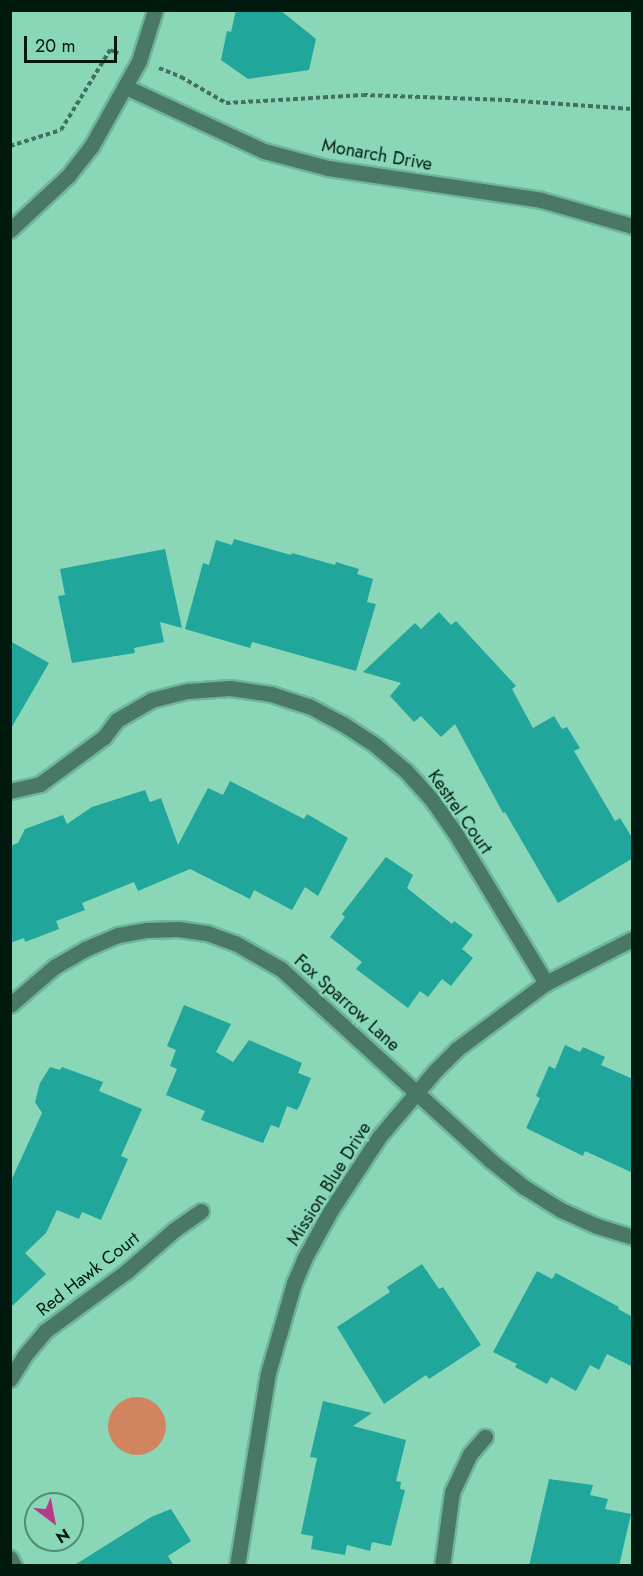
<!DOCTYPE html>
<style>
body{margin:0}
#map{position:relative;width:643px;height:1576px;overflow:hidden;background:#8ad7b8;font-family:Jost,sans-serif}
div>[style]{position:absolute}
[style*='--x']{left:calc(var(--x)*1px);top:calc(var(--y)*1px);width:calc(var(--w)*1px);rotate:calc(var(--a)*1deg)}
.green>*{inset:0;background:#d1845f}
.round{border-radius:50%}
.building>*{inset:0;background:#20a69b}
.path>*{height:4px;margin-top:-2px;transform-origin:0;background:repeating-linear-gradient(90deg,#40725e 0 4.5px,transparent 0 7.5px)}
.roads{filter:drop-shadow(2px 0 #71b59a) drop-shadow(-2px 0 #71b59a) drop-shadow(0 2px #71b59a) drop-shadow(0 -2px #71b59a)}
.minor>*{height:15px;margin:-7.5px;padding:0 7.5px;transform-origin:7.5px;border-radius:7.5px;background:#497966}
span{translate:-50% -50%;white-space:nowrap;text-align:center;line-height:1.15;-webkit-text-stroke:4.5px #8ad7b8;paint-order:stroke}
.street-label{font-size:18px;color:#001a0f}
.frame{position:absolute;inset:0;border:12px solid #001a0f;pointer-events:none}
.north{position:absolute;left:24px;top:1492px;width:60px;height:60px;box-sizing:border-box;background:#8ad7b8;border:2px solid #538b74;border-radius:50%;rotate:148deg;font-size:16px;font-weight:700;line-height:24px;text-align:center;color:#001a0f}
.north::after{content:'';display:block;margin:auto;width:21px;height:27px;background:#b73987;clip-path:polygon(50% 0,100% 100%,50% 72%,0 100%)}
.scale{position:absolute;left:24px;top:36px;width:93px;height:27px;box-sizing:border-box;border:3px solid #001a0f;border-top:0;padding-left:8px;font-size:18px;line-height:21px;white-space:nowrap;color:#001a0f;-webkit-text-stroke:4px #8ad7b8;paint-order:stroke}
</style>
<div id="map">
<div class="green">
<i class="round" style="left:108px;top:1397px;width:58px;height:58px"></i>
</div>
<div class="building">
<i style="clip-path:polygon(236px 10px,280px 10px,316px 39px,309px 70px,248px 79px,221px 60px,227px 31px,231px 32px)"></i>
<i style="clip-path:polygon(234px 539px,291px 555px,292px 553px,335px 565px,336px 562px,359px 569px,357px 574px,373px 579px,367px 602px,376px 604px,356px 671px,252px 642px,250px 648px,185px 629px,203px 563px,209px 565px,216px 540px,232px 545px)"></i>
<i style="clip-path:polygon(165px 549px,182px 628px,160px 622px,164px 642px,134px 648px,135px 653px,72px 663px,58px 596px,65px 595px,60px 569px)"></i>
<i style="clip-path:polygon(439px 612px,451px 625px,456px 621px,516px 686px,512px 689px,533px 728px,554px 716px,562px 729px,567px 727px,580px 748px,574px 751px,615px 821px,620px 818px,633px 839px,633px 858px,558px 903px,505px 812px,503px 813px,455px 724px,441px 737px,421px 716px,414px 722px,390px 696px,401px 683px,363px 672px,415px 623px,421px 629px)"></i>
<i style="clip-path:polygon(10px 641px,49px 663px,10px 730px)"></i>
<i style="clip-path:polygon(230px 781px,304px 819px,307px 814px,348px 838px,318px 896px,305px 887px,292px 910px,254px 890px,250px 899px,190px 869px,138px 891px,134px 882px,82px 903px,85px 910px,56px 921px,59px 929px,25px 942px,24px 938px,10px 943px,10px 846px,18px 843px,25px 829px,63px 815px,67px 824px,92px 807px,145px 790px,150px 802px,161px 798px,178px 845px,208px 788px,223px 795px)"></i>
<i style="clip-path:polygon(386px 857px,413px 875px,407px 888px,452px 924px,454px 921px,473px 935px,462px 949px,473px 958px,454px 982px,451px 986px,442px 979px,428px 997px,420px 991px,408px 1008px,356px 969px,362px 962px,330px 937px,345px 917px,342px 914px)"></i>
<i style="clip-path:polygon(184px 1005px,231px 1024px,216px 1052px,233px 1062px,249px 1040px,302px 1063px,298px 1073px,311px 1078px,300px 1105px,297px 1110px,287px 1106px,279px 1128px,271px 1125px,263px 1143px,201px 1120px,205px 1111px,166px 1095px,177px 1069px,170px 1066px,176px 1050px,167px 1046px)"></i>
<i style="clip-path:polygon(565px 1045px,580px 1052px,583px 1047px,605px 1057px,601px 1065px,633px 1079px,633px 1173px,585px 1151px,583px 1156px,526px 1128px,540px 1098px,536px 1096px,549px 1066px,555px 1069px)"></i>
<i style="clip-path:polygon(50px 1067px,60px 1070px,62px 1067px,103px 1082px,99px 1091px,142px 1109px,121px 1156px,128px 1159px,101px 1220px,82px 1212px,79px 1219px,57px 1210px,46px 1233px,25px 1253px,46px 1274px,10px 1308px,10px 1183px,42px 1113px,35px 1102px,40px 1083px)"></i>
<i style="clip-path:polygon(422px 1264px,439px 1289px,443px 1287px,481px 1345px,429px 1379px,426px 1375px,384px 1404px,337px 1327px,390px 1292px,387px 1287px)"></i>
<i style="clip-path:polygon(537px 1271px,552px 1279px,556px 1273px,619px 1307px,618px 1309px,633px 1317px,633px 1367px,607px 1354px,599px 1370px,590px 1365px,576px 1391px,551px 1377px,547px 1384px,515px 1367px,517px 1364px,493px 1352px)"></i>
<i style="clip-path:polygon(323px 1401px,372px 1413px,353px 1426px,406px 1440px,396px 1481px,401px 1482px,400px 1489px,405px 1490px,391px 1546px,372px 1542px,370px 1551px,347px 1545px,345px 1555px,311px 1549px,313px 1536px,301px 1534px,317px 1458px,310px 1457px)"></i>
<i style="clip-path:polygon(549px 1479px,593px 1485px,590px 1495px,608px 1499px,605px 1509px,631px 1514px,619px 1566px,529px 1566px)"></i>
<i style="clip-path:polygon(171px 1509px,191px 1541px,168px 1556px,174px 1566px,73px 1566px,151px 1517px)"></i>
</div>
<div class="path">
<i style="--x:159;--y:68;--w:24;--a:22"></i>
<i style="--x:181;--y:77;--w:52;--a:30"></i>
<i style="--x:226;--y:103;--w:137;--a:-3.3"></i>
<i style="--x:363;--y:95;--w:143;--a:2"></i>
<i style="--x:506;--y:100;--w:126;--a:4.1"></i>
<i style="--x:10;--y:146;--w:53;--a:-17.4"></i>
<i style="--x:61;--y:130;--w:94;--a:-58.5"></i>
<i style="--x:110;--y:50;--w:9;--a:21"></i>
</div>
<div class="roads">
<div class="minor">
<i style="--x:126;--y:87;--w:152;--a:24.9"></i>
<i style="--x:264;--y:151;--w:66;--a:14.9"></i>
<i style="--x:328;--y:168;--w:215;--a:8.5"></i>
<i style="--x:541;--y:200;--w:95;--a:15.9"></i>
<i style="--x:10;--y:230;--w:79;--a:-43"></i>
<i style="--x:68;--y:176;--w:37;--a:-52"></i>
<i style="--x:91;--y:147;--w:98;--a:-60.8"></i>
<i style="--x:139;--y:61;--w:53;--a:-72.6"></i>
<i style="--x:10;--y:791;--w:31;--a:-13"></i>
<i style="--x:40;--y:784;--w:79;--a:-36.3"></i>
<i style="--x:104;--y:737;--w:21;--a:-53"></i>
<i style="--x:117;--y:720;--w:39;--a:-30"></i>
<i style="--x:151;--y:700;--w:38;--a:-14"></i>
<i style="--x:188;--y:691;--w:42;--a:-4.1"></i>
<i style="--x:230;--y:688;--w:41;--a:8.3"></i>
<i style="--x:271;--y:694;--w:40;--a:18"></i>
<i style="--x:309;--y:706;--w:38;--a:28"></i>
<i style="--x:343;--y:724;--w:38;--a:33"></i>
<i style="--x:375;--y:745;--w:40;--a:40"></i>
<i style="--x:406;--y:771;--w:39;--a:48"></i>
<i style="--x:432;--y:800;--w:38;--a:55"></i>
<i style="--x:454;--y:831;--w:178;--a:58.8"></i>
<i style="--x:10;--y:1005;--w:58;--a:-40.8"></i>
<i style="--x:54;--y:967;--w:36;--a:-30"></i>
<i style="--x:85;--y:949;--w:36;--a:-23"></i>
<i style="--x:118;--y:935;--w:29;--a:-10"></i>
<i style="--x:147;--y:930;--w:31;--a:-2"></i>
<i style="--x:178;--y:929;--w:29;--a:8"></i>
<i style="--x:207;--y:933;--w:30;--a:20"></i>
<i style="--x:235;--y:943;--w:53;--a:29.5"></i>
<i style="--x:281;--y:969;--w:283;--a:42.4"></i>
<i style="--x:490;--y:1160;--w:43;--a:38.5"></i>
<i style="--x:524;--y:1187;--w:44;--a:31.9"></i>
<i style="--x:561;--y:1210;--w:39;--a:24"></i>
<i style="--x:597;--y:1226;--w:37;--a:17"></i>
<i style="--x:10;--y:1379;--w:28;--a:-58"></i>
<i style="--x:25;--y:1355;--w:31;--a:-50"></i>
<i style="--x:45;--y:1331;--w:102;--a:-36.2"></i>
<i style="--x:127;--y:1271;--w:62;--a:-41.1"></i>
<i style="--x:174;--y:1230;--w:33;--a:-35"></i>
<i style="--x:10;--y:1558;--w:9;--a:63"></i>
<i style="--x:237;--y:1566;--w:195;--a:-80.9"></i>
<i style="--x:268;--y:1373;--w:94;--a:-73.9"></i>
<i style="--x:294;--y:1283;--w:26;--a:-67"></i>
<i style="--x:304;--y:1259;--w:56;--a:-61.1"></i>
<i style="--x:331;--y:1210;--w:87;--a:-56.7"></i>
<i style="--x:379;--y:1137;--w:87;--a:-49.7"></i>
<i style="--x:435;--y:1071;--w:31;--a:-45"></i>
<i style="--x:457;--y:1049;--w:111;--a:-36.6"></i>
<i style="--x:546;--y:983;--w:97;--a:-27.1"></i>
<i style="--x:442;--y:1566;--w:75;--a:-82.3"></i>
<i style="--x:452;--y:1492;--w:42;--a:-64.7"></i>
<i style="--x:470;--y:1454;--w:23;--a:-49"></i>
</div>
</div>
<div class="street-label">
<span style="left:377px;top:155px;rotate:10deg">Monarch Drive</span>
<span style="left:460px;top:812px;rotate:55deg">Kestrel Court</span>
<span style="left:347px;top:1003px;rotate:42deg">Fox Sparrow Lane</span>
<span style="left:329px;top:1184px;rotate:-58deg">Mission Blue Drive</span>
<span style="left:88px;top:1274px;rotate:-38deg">Red Hawk Court</span>
</div>
<div class="frame"></div>
<div class="north">N</div>
<div class="scale">20 m</div>
</div>
